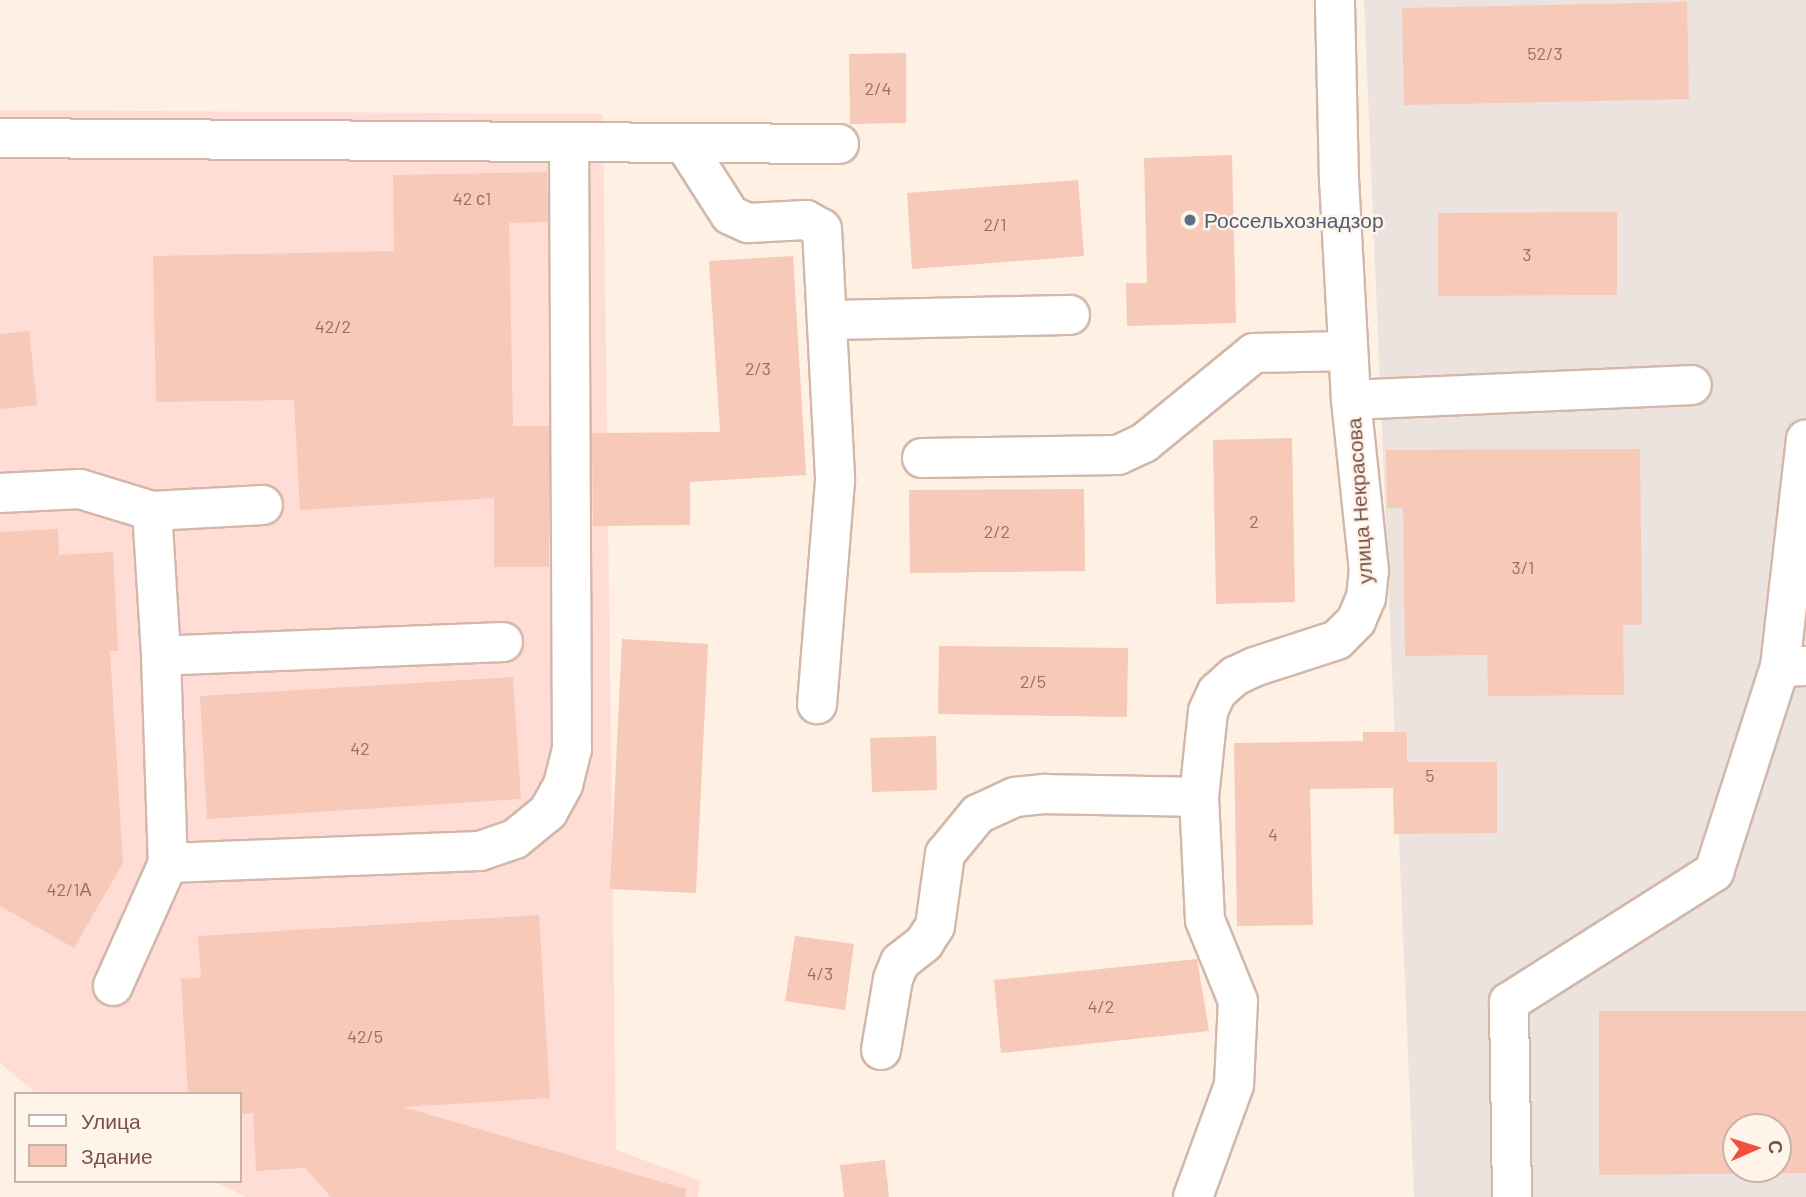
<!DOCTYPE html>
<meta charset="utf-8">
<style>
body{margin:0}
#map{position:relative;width:1806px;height:1197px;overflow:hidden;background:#fef0e2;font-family:Barlow,sans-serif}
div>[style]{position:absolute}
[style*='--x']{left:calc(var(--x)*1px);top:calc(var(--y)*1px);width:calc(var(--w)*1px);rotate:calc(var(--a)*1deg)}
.commercial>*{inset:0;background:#ffddd5}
.industrial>*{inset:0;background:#ede3de}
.building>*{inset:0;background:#f6c9b8}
.roads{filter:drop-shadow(2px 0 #d2b8aa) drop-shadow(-2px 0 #d2b8aa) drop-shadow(0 2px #d2b8aa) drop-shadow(0 -2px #d2b8aa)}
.minor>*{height:38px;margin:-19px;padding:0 19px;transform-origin:19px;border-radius:19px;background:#fff}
.dots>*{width:19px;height:19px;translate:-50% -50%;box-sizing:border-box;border:4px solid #fff4ea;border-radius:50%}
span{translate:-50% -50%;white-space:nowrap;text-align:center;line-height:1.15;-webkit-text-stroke:5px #fff4ea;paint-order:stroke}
.number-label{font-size:18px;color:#987062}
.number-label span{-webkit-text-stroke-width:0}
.service-label{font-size:21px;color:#4e5e75}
.left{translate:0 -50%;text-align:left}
.street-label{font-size:21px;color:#785246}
.legend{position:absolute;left:14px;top:1092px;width:228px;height:91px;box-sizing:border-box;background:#fff4ea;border:2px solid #c9b3a8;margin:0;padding:9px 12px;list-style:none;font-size:21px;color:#785246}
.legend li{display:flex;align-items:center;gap:14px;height:35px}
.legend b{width:35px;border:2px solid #c9b3a8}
.north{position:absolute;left:1722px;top:1113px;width:70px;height:70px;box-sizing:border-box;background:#fff4ea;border:2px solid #c9b3a8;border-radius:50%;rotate:87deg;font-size:19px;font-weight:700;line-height:28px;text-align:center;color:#785246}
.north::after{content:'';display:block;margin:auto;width:24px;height:32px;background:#f24f3d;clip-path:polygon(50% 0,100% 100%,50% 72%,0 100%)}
</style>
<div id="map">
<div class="commercial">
<i style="clip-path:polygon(0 110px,603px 114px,616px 1150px,701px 1181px,697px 1197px,246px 1197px,214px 1181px,240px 1181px,240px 1094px,37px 1094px,0 1063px)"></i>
</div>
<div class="industrial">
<i style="clip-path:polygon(evenodd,1364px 0,1806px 0,1806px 1197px,1414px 1197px,1364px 0,1736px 1127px,1778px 1127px,1778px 1169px,1736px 1169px,1736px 1127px)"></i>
</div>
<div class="building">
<i style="clip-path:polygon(1687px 2px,1689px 99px,1404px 105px,1402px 8px)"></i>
<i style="clip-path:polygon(906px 53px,906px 123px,850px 124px,849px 54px)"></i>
<i style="clip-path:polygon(1232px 155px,1236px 323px,1127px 326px,1126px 283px,1147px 283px,1144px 158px)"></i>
<i style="clip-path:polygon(547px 172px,548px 222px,509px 223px,513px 426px,549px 426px,549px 567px,494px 567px,494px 498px,300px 510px,294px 400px,156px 402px,153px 256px,394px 251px,393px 175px)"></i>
<i style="clip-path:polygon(1078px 180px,1084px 256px,912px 269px,907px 193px)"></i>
<i style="clip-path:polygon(1617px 212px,1617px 295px,1438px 296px,1438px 213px)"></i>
<i style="clip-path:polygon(793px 256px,806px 475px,690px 482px,690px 525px,593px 526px,592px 433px,720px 432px,709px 261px)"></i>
<i style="clip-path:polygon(29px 331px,37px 405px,0 409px,0 334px)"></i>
<i style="clip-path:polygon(1292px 438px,1295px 602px,1216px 604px,1213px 440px)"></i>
<i style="clip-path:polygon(1640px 449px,1642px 625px,1623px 625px,1624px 695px,1488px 696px,1487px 655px,1405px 656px,1403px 508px,1387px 508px,1386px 450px)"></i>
<i style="clip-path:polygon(1084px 489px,1085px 571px,910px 573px,909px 490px)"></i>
<i style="clip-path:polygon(58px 529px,59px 555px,113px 552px,118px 651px,110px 651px,123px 863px,74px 948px,0 906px,0 532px)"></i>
<i style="clip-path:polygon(622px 639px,708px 644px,696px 893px,610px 889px)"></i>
<i style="clip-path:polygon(939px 646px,1128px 648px,1127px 717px,938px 714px)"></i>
<i style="clip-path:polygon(513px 677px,521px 799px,207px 819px,200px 696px)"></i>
<i style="clip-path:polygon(1363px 732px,1407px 732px,1407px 762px,1497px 762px,1497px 833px,1394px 834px,1393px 788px,1310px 789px,1313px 925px,1237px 926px,1234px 743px,1363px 741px)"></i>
<i style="clip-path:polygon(936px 736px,937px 790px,872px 792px,870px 738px)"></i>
<i style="clip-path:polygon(539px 915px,550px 1098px,403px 1107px,686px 1189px,685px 1197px,331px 1197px,305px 1168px,256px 1171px,253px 1113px,240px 1114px,240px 1094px,188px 1094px,181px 979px,201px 978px,198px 936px)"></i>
<i style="clip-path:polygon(795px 936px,854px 944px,845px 1010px,785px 1001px)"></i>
<i style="clip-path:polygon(1197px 959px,1209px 1031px,1001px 1053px,994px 980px)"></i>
<i style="clip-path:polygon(evenodd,1599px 1011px,1806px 1011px,1806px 1173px,1599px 1175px,1599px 1011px,1736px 1127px,1778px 1127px,1778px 1169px,1736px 1169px,1736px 1127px)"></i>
<i style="clip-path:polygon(885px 1160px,889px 1197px,844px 1197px,840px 1165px)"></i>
</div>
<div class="roads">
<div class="minor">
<i style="--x:0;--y:138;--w:839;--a:0.41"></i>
<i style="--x:684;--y:143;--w:85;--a:57.4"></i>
<i style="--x:730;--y:215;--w:20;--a:24"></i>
<i style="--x:748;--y:223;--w:58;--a:-3"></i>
<i style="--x:806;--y:220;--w:18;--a:29"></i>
<i style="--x:822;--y:229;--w:252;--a:87"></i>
<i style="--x:835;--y:481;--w:224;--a:94.6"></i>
<i style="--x:827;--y:320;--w:243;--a:-1.2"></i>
<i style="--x:1351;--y:400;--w:341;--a:-2.5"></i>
<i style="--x:922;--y:458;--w:196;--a:-0.9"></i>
<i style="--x:1118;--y:455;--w:29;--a:-25"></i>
<i style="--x:1144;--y:443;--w:142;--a:-39.3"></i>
<i style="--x:1254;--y:353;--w:94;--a:-1.2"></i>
<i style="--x:0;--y:493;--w:80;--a:-2.9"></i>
<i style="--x:80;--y:489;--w:75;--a:17"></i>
<i style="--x:152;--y:511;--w:145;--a:86.4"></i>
<i style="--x:152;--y:511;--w:111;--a:-3.1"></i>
<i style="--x:503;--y:642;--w:342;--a:177.7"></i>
<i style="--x:161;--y:656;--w:207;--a:88.1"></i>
<i style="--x:168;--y:863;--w:312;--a:-2.2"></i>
<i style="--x:480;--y:851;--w:37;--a:-19"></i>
<i style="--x:515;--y:839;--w:43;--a:-39.3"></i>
<i style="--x:548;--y:812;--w:31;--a:-61"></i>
<i style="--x:563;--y:785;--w:37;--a:-76"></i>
<i style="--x:572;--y:749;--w:606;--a:-90.28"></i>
<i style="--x:1780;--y:667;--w:229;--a:-83.5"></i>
<i style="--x:113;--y:986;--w:135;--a:-65.9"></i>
<i style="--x:881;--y:1050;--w:72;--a:-80.4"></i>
<i style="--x:893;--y:979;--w:18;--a:-68"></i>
<i style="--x:900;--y:962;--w:31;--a:-38"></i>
<i style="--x:924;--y:943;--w:20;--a:-57"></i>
<i style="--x:935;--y:926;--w:73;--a:-82.1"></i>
<i style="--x:945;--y:854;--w:52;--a:-50.5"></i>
<i style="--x:978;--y:814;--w:41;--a:-24.7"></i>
<i style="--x:1015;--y:797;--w:31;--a:-6"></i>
<i style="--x:1046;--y:794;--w:153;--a:1.1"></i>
<i style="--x:1199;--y:797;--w:86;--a:-84"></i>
<i style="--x:1208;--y:711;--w:21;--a:-65"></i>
<i style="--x:1217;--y:692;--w:24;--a:-42"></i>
<i style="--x:1235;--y:676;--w:21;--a:-25"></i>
<i style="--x:1254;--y:667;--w:87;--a:-18"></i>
<i style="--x:1337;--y:640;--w:27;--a:-45"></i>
<i style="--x:1356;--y:621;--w:25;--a:-67"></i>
<i style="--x:1366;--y:598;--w:27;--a:-84"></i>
<i style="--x:1369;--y:571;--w:172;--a:-96"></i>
<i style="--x:1351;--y:400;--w:219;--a:-93.1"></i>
<i style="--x:1339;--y:181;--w:181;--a:-91.3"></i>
<i style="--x:1193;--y:1197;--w:119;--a:-69.9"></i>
<i style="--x:1234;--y:1085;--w:84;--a:-87.3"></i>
<i style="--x:1238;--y:1001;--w:87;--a:-112.2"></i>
<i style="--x:1205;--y:920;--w:123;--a:-92.8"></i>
<i style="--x:1512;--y:1197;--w:195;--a:-90.9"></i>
<i style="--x:1509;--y:1002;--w:243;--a:-32.4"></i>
<i style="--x:1714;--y:872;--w:215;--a:-72.2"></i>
<i style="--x:1780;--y:667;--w:26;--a:-2"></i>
</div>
</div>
<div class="dots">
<i style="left:1190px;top:220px;background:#5c6f8a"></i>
</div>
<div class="number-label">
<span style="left:1545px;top:53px">52/3</span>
<span style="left:878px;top:88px">2/4</span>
<span style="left:472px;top:198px">42 с1</span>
<span style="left:995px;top:224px">2/1</span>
<span style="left:1527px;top:254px">3</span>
<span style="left:333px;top:326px">42/2</span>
<span style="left:758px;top:368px">2/3</span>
<span style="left:1254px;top:521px">2</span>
<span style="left:997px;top:531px">2/2</span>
<span style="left:1523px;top:567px">3/1</span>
<span style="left:1033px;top:681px">2/5</span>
<span style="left:360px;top:748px">42</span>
<span style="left:1430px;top:775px">5</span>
<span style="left:1273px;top:834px">4</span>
<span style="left:69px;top:889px">42/1А</span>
<span style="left:820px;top:973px">4/3</span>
<span style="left:1101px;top:1006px">4/2</span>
<span style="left:365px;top:1036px">42/5</span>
</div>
<div class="service-label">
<span class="left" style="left:1204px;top:220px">Россельхознадзор</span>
</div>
<div class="street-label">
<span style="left:1359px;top:501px;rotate:-94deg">улица Некрасова</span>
</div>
<ul class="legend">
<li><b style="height:9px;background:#fff"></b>Улица</li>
<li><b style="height:19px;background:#f6c9b8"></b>Здание</li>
</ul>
<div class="north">С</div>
</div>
